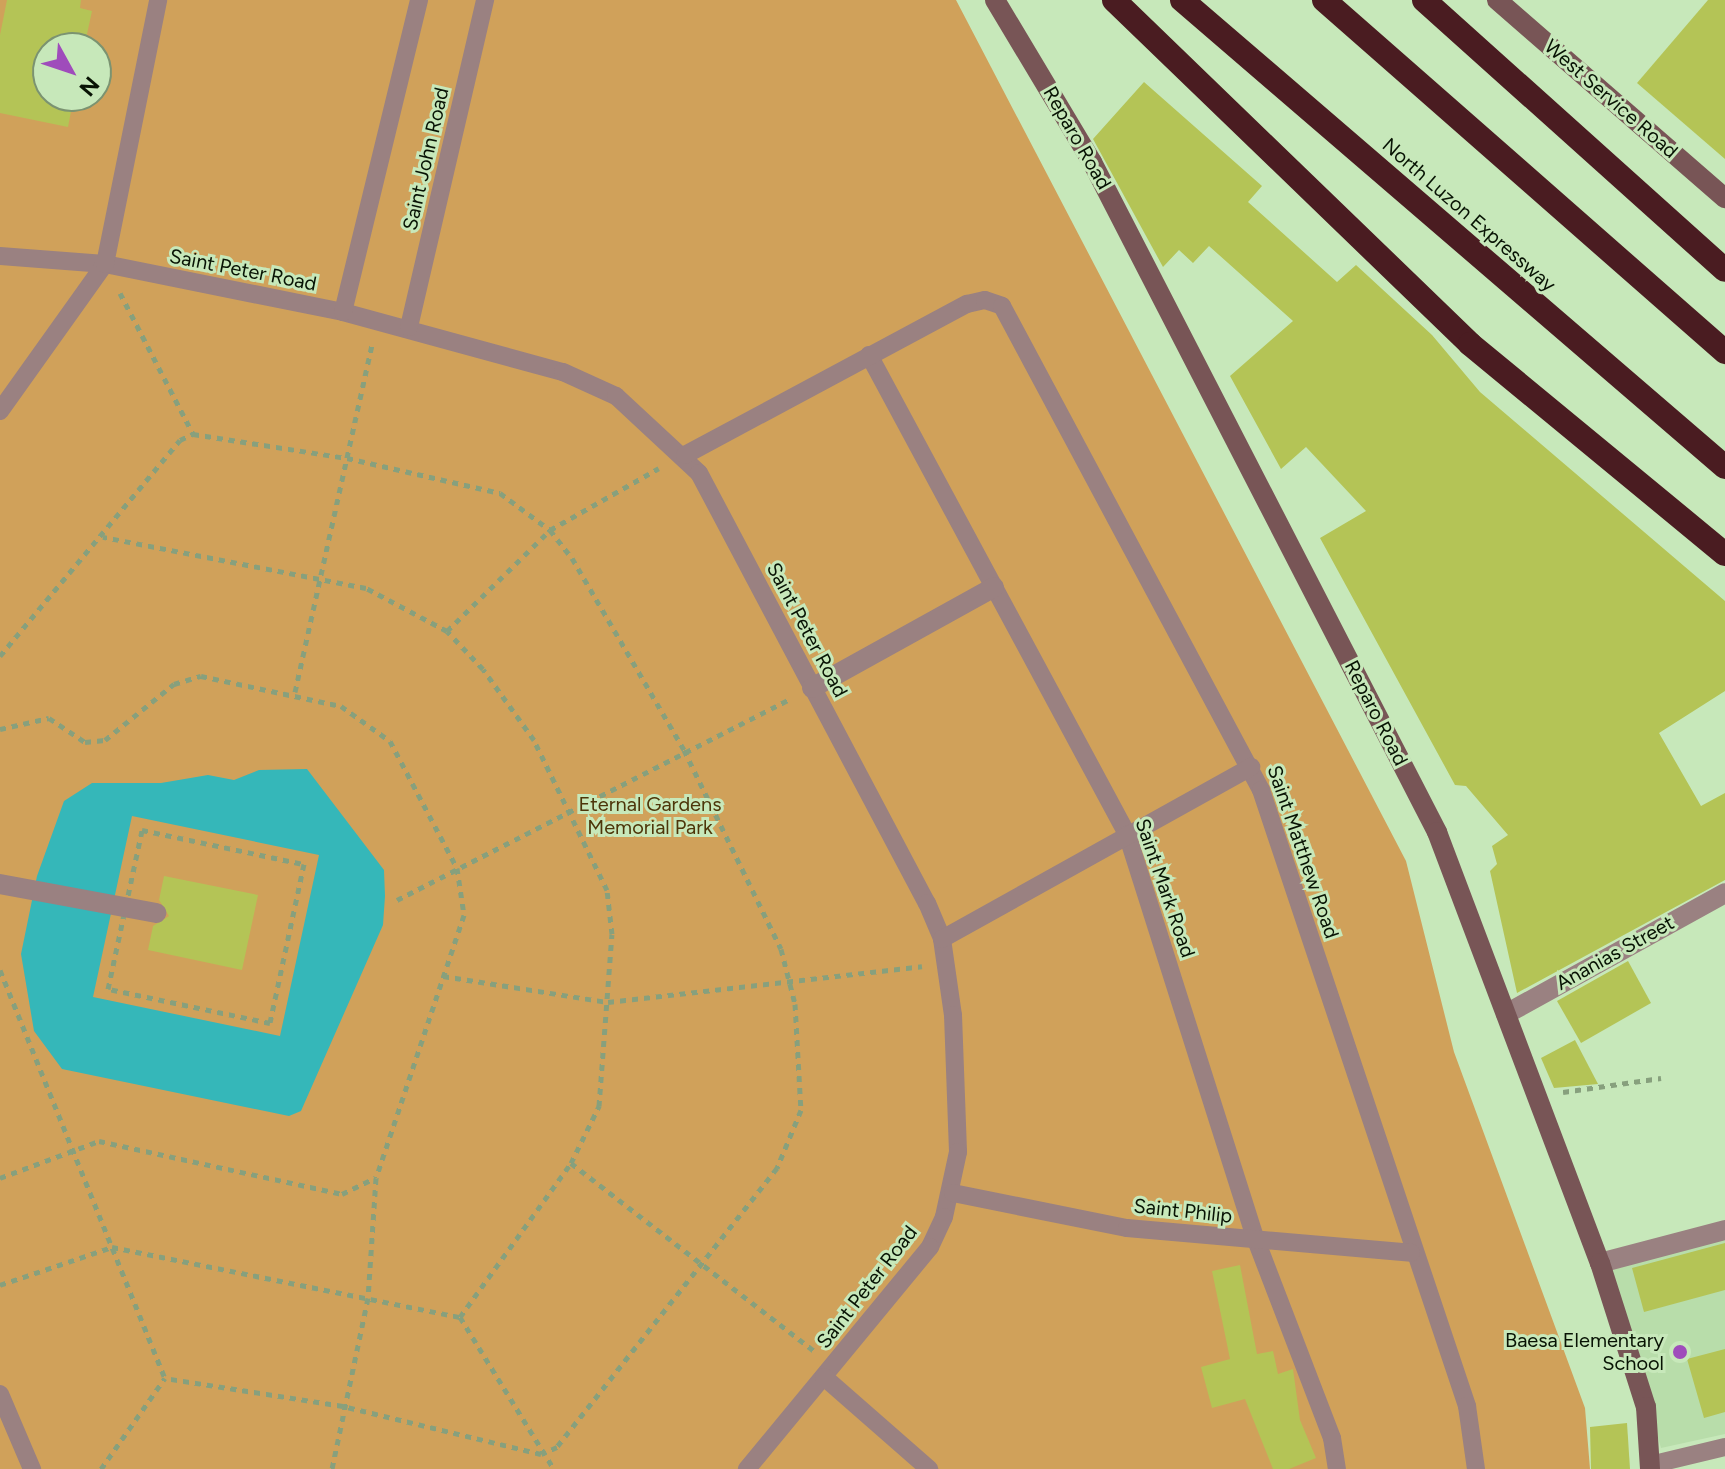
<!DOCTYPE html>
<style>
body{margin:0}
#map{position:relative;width:1725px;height:1469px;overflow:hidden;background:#c7e8ba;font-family:Figtree,sans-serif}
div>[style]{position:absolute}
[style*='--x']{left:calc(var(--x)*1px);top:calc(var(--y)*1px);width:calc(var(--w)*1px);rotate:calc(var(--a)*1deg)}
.built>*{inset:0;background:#b8ddaa}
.green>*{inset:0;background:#d0a15a}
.water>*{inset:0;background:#35b7b9}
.building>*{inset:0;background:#b4c456}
.path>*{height:5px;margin-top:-2.5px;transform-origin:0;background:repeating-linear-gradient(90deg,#87a07d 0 6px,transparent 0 12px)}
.lane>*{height:18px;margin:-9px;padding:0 9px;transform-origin:9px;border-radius:9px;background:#9a8181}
.street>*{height:20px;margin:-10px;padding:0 10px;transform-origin:10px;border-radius:10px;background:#9a8181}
.secondary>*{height:20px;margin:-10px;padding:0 10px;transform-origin:10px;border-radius:10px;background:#785556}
.highway>*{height:24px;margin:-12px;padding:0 12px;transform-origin:12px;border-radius:12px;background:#4a1c21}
.dots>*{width:22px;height:22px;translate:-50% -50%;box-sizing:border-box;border:4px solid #c7e8ba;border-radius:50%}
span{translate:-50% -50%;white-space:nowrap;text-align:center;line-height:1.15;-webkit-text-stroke:6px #c7e8ba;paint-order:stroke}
.street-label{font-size:20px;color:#081304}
.park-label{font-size:20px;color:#4d3509}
.poi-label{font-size:20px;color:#081304}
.right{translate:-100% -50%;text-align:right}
.north{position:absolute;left:32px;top:32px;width:80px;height:80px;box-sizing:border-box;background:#c7e8ba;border:2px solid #7b9371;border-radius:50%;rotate:130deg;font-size:22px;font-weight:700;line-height:32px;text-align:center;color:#081304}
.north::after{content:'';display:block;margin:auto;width:28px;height:36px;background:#9f4cbb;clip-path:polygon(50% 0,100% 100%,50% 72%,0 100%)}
</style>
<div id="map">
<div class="built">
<i style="clip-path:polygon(1725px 1238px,1725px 1434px,1661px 1448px,1611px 1270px)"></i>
</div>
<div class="green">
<i style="clip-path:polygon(evenodd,0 0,956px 0,1406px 861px,1454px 1052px,1585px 1408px,1590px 1469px,0 1469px,0 0,48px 48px,96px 48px,96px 96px,48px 96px,48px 48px)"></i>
</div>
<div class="water">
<i style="clip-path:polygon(evenodd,307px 769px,384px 870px,385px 896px,383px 925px,301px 1111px,289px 1116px,62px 1069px,34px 1031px,21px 954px,37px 876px,64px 801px,92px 783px,161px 783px,208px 775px,234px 780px,259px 770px,307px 769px,132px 816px,319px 855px,280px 1036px,93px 997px,132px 816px)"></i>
</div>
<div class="building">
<i style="clip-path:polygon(7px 0,81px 0,80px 8px,92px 11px,84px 48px,48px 48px,48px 96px,74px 96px,68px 127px,0 113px,0 35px)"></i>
<i style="clip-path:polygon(1708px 0,1725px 0,1725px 159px,1637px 83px)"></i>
<i style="clip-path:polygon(1144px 82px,1262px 186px,1248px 202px,1337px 282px,1356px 265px,1432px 335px,1480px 392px,1725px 601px,1725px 691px,1659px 733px,1701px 806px,1725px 793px,1725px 880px,1517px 993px,1490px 871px,1497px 864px,1492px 846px,1508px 835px,1466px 786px,1455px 785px,1320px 538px,1366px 511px,1306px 447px,1281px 469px,1230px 376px,1293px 321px,1209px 246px,1193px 263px,1179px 250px,1163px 267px,1093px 139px)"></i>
<i style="clip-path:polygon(164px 876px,258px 895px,242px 970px,148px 950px,153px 926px,169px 916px,159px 900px)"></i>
<i style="clip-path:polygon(1628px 961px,1651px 1003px,1581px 1043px,1557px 1001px)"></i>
<i style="clip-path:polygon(1575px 1040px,1598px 1084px,1554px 1088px,1541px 1058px)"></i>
<i style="clip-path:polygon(1725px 1243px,1725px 1290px,1644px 1312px,1632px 1268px)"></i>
<i style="clip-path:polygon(1240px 1265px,1257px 1354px,1273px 1351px,1278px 1374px,1293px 1369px,1300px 1420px,1316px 1458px,1289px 1469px,1273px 1469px,1245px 1399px,1212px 1408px,1201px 1367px,1230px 1359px,1212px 1271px)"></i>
<i style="clip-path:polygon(1725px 1349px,1725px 1412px,1704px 1418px,1687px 1359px)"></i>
<i style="clip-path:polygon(1627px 1423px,1630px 1469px,1591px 1469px,1590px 1427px)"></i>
</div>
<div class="path">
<i style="--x:120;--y:293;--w:159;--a:62.6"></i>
<i style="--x:447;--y:631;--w:144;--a:-44.4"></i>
<i style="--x:550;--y:530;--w:125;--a:-29.6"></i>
<i style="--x:0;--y:656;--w:281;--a:-50.2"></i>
<i style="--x:180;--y:440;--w:14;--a:-25"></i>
<i style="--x:193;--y:434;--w:156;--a:8.9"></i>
<i style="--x:347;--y:458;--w:157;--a:12.9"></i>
<i style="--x:500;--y:493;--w:62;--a:36.5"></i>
<i style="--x:550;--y:530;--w:36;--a:52"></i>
<i style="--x:572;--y:558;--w:222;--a:59.7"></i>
<i style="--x:684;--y:750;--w:221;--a:64"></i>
<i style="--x:781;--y:949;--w:57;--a:75.7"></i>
<i style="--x:795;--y:1004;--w:106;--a:86.8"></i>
<i style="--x:801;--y:1110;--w:63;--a:112.5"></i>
<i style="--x:777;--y:1168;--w:355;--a:128.3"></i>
<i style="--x:557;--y:1447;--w:17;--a:156"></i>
<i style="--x:541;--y:1454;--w:204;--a:-166.4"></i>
<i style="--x:343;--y:1406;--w:180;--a:-171.1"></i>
<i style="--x:295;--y:692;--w:355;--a:-77.5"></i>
<i style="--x:0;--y:729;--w:50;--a:-12.7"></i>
<i style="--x:49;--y:718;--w:43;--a:33.7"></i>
<i style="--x:85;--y:742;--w:20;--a:-6"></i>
<i style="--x:105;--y:740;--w:89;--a:-39.1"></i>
<i style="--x:174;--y:684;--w:28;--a:-17"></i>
<i style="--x:201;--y:676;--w:143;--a:12.1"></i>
<i style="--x:341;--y:706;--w:60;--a:35.5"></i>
<i style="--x:390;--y:741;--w:144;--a:62.2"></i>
<i style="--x:457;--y:868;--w:48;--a:81.5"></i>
<i style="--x:464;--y:915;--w:277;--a:108.5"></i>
<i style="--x:376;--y:1178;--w:120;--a:93.8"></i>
<i style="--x:368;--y:1298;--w:175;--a:101.9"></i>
<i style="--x:142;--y:830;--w:166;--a:11.9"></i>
<i style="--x:304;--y:864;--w:163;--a:102.1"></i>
<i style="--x:270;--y:1023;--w:166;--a:-168.1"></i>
<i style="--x:108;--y:989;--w:163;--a:-77.9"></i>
<i style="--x:397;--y:900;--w:443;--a:-27.1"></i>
<i style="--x:0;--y:970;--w:440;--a:68"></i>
<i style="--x:443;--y:976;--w:167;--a:9"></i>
<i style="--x:608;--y:1002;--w:316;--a:-6.5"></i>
<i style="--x:1563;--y:1092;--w:99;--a:-8.1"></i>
<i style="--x:571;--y:1163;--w:307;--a:37.7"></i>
<i style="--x:0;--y:1178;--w:106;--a:-20.5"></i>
<i style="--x:99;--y:1141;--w:249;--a:12.3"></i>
<i style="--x:342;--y:1194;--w:37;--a:-26"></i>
<i style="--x:0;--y:1285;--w:118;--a:-18.7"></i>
<i style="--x:112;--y:1247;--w:355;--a:11.4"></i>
<i style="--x:460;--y:1317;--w:190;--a:-54.2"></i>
<i style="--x:571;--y:1163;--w:64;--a:-63.8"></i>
<i style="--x:599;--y:1106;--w:172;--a:-85.7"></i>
<i style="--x:612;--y:934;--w:44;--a:-96.5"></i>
<i style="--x:607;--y:890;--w:167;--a:-116"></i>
<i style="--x:534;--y:740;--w:87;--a:-125.7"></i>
<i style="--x:483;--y:669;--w:52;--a:-133.5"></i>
<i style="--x:447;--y:631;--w:92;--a:-152"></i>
<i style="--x:366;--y:588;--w:268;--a:-169"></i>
<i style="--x:460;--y:1317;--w:179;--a:58.3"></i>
<i style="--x:101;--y:1469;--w:111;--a:-54.9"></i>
</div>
<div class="lane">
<i style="--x:0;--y:256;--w:105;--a:4.4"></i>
<i style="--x:105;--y:264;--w:243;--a:11.4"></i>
<i style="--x:343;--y:312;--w:228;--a:15.3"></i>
<i style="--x:563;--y:372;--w:58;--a:24.4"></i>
<i style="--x:616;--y:396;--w:113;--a:42.9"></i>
<i style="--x:699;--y:473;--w:487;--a:62.1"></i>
<i style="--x:927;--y:903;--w:39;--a:67"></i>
<i style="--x:942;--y:939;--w:77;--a:81.8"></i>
<i style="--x:953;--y:1015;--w:137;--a:87.9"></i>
<i style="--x:958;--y:1152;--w:66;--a:102.2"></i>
<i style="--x:944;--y:1217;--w:33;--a:115"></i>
<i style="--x:930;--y:1247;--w:288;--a:129.5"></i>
<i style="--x:343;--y:312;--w:321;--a:-76.3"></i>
<i style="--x:409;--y:327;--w:336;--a:-76.9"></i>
<i style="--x:869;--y:355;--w:544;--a:61.69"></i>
<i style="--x:1127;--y:834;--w:426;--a:72.4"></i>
<i style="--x:1256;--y:1240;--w:212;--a:69"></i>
<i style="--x:1332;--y:1438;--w:31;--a:81"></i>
<i style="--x:0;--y:411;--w:181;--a:-54.5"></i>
<i style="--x:105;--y:264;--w:269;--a:-78.6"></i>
<i style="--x:685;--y:455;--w:320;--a:-28.2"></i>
<i style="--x:967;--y:304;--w:18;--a:-13"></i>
<i style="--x:985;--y:300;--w:18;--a:19"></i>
<i style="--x:1002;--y:306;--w:549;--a:61.85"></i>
<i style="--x:1261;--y:790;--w:650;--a:71.51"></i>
<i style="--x:1467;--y:1406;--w:64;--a:81.9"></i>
<i style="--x:942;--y:939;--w:354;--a:-29.1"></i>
<i style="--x:953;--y:1193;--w:177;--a:11.4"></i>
<i style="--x:1127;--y:1228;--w:285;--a:5"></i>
<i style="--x:824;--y:1377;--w:140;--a:41.2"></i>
<i style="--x:0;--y:1394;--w:82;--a:66.9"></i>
<i style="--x:1650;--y:1465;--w:77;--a:-13.5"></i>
</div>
<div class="street">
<i style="--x:812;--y:688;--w:208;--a:-29"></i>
<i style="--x:0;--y:884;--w:159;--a:10.5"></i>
<i style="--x:1506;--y:1014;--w:250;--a:-28.9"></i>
<i style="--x:1600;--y:1263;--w:129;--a:-14.8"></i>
</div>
<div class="secondary">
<i style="--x:995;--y:0;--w:189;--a:59.1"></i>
<i style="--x:1092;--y:162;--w:754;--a:62.75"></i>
<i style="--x:1437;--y:832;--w:461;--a:69.3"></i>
<i style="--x:1600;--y:1263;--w:151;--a:72.3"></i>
<i style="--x:1646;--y:1407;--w:62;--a:86.3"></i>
<i style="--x:1497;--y:0;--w:302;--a:41"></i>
</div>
<div class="highway">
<i style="--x:1114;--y:0;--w:495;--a:44"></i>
<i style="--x:1470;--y:344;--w:330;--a:39.5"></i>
<i style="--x:1182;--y:0;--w:716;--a:40.7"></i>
<i style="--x:1324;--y:0;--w:534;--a:41.28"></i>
<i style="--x:1424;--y:0;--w:404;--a:41.9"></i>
</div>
<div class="dots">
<i style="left:1680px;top:1352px;background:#9f4cbb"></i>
</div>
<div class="street-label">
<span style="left:1611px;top:99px;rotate:41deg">West Service Road</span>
<span style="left:1077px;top:138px;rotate:60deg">Reparo Road</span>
<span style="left:426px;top:159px;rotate:-77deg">Saint John Road</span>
<span style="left:1469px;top:215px;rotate:41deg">North Luzon Expressway</span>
<span style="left:243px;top:270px;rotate:11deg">Saint Peter Road</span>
<span style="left:807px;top:630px;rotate:62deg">Saint Peter Road</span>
<span style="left:1376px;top:713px;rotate:63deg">Reparo Road</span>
<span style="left:1303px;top:852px;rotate:71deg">Saint Matthew Road</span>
<span style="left:1165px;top:888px;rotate:71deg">Saint Mark Road</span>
<span style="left:1615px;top:953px;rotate:-29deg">Ananias Street</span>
<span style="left:1183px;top:1211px;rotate:6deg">Saint Philip</span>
<span style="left:867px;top:1287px;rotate:-52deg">Saint Peter Road</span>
</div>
<div class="park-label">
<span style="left:650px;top:816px">Eternal Gardens<br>Memorial Park</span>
</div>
<div class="poi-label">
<span class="right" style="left:1664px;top:1352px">Baesa Elementary<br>School</span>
</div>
<div class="north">N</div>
</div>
